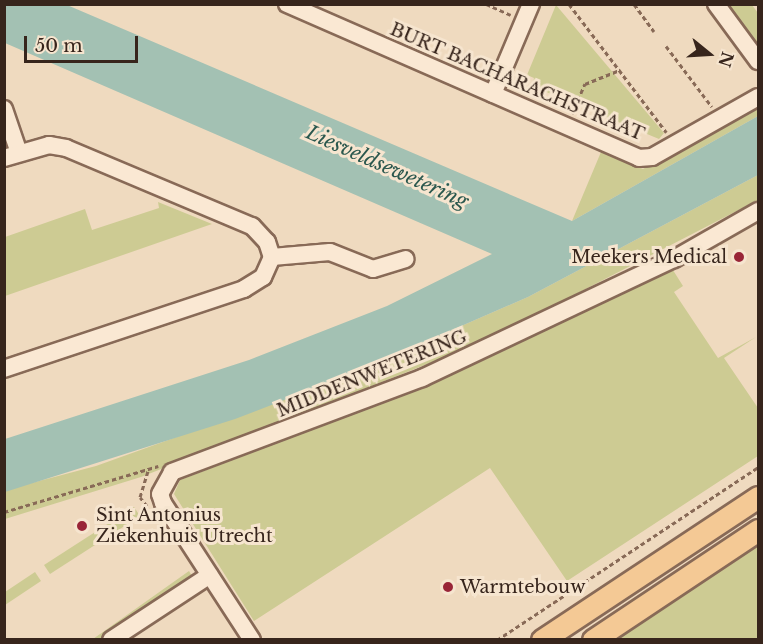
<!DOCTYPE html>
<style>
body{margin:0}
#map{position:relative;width:763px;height:644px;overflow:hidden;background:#efdabf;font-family:"Libre Baskerville",serif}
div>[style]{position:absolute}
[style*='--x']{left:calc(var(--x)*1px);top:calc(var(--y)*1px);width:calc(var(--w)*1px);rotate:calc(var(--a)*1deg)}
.green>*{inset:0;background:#cdcb93}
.water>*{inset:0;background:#a3c1b3}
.path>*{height:3px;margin-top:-1.5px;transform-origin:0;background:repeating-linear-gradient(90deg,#886a57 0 4.5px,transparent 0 7.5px)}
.roads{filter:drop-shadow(2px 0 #886a57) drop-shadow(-2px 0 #886a57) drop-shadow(0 2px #886a57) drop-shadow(0 -2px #886a57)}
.minor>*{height:16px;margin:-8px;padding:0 8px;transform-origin:8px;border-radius:8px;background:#fae8d3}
.major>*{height:21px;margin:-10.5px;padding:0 10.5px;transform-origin:10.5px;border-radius:10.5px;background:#f4c995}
.dots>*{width:16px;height:16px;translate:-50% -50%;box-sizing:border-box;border:3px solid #f6e5cf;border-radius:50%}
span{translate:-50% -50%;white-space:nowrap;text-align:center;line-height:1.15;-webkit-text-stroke:6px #f6e5cf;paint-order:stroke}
.street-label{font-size:18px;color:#37251c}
.poi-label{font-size:18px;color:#37251c}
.right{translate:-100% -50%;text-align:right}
.left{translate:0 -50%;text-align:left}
.water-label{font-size:20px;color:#2b584e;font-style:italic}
.frame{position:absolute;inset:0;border:6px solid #37251c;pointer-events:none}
.north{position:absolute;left:679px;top:24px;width:60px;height:60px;-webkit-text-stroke:4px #f6e5cf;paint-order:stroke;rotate:108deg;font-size:16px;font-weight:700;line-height:24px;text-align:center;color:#37251c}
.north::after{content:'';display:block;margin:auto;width:21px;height:27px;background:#37251c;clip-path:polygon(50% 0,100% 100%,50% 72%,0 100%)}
.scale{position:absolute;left:24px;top:36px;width:114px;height:27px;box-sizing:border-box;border:3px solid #37251c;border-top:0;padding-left:8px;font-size:18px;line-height:21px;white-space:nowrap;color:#37251c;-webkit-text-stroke:4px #f6e5cf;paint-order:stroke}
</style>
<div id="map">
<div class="green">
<i style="clip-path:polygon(556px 5px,664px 133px,659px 139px,532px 86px,534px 78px,527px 75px)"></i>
<i style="clip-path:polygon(727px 5px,752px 5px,758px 13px,758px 46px)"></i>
<i style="clip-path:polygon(758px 103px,758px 116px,572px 221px,601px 152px,643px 169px)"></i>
<i style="clip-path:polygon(758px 175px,758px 200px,483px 342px,141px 477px,5px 519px,5px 490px,96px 466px,349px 375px,528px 297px)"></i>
<i style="clip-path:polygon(158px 202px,212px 224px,5px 296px,5px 237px,85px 209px,92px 230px,159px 208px)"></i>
<i style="clip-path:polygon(671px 267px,683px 286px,674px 292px,718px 358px,756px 337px,724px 358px,758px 408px,758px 456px,567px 581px,490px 468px,254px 621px,174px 494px,180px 480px,435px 383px)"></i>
<i style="clip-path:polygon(134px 507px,140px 516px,50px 574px,44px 565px)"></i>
<i style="clip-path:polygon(758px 545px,758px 639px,617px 639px)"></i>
<i style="clip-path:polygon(189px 571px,195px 581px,106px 639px,93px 639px)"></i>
<i style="clip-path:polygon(35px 572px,41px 581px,5px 605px,5px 592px)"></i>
</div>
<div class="water">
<i style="clip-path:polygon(5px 4px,67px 5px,572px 221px,758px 116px,758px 175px,528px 297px,349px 375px,235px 419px,5px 492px,5px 439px,249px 360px,387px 306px,492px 254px,5px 43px)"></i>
</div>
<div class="path">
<i style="--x:486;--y:4;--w:27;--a:24"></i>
<i style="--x:569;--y:4;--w:161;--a:52.8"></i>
<i style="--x:634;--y:4;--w:34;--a:54"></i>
<i style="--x:666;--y:46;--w:76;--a:53"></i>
<i style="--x:572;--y:114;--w:33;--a:-67"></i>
<i style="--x:585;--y:84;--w:38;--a:-22"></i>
<i style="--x:147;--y:506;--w:11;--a:-128"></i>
<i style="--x:140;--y:497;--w:28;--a:-73"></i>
<i style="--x:4;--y:512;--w:161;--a:-16.6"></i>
<i style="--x:497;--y:640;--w:313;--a:-33.5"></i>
</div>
<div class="roads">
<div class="minor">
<i style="--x:287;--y:4;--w:384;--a:23.6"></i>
<i style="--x:639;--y:158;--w:13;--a:-4"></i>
<i style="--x:652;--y:157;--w:122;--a:-29.5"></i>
<i style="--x:716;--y:4;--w:71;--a:53.6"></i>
<i style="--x:493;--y:94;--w:98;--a:-67.1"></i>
<i style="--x:4;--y:109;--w:46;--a:71.2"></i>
<i style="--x:4;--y:158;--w:47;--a:-16.1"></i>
<i style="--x:49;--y:145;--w:17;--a:10"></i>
<i style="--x:66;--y:148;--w:202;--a:22.8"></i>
<i style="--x:252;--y:226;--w:22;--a:47"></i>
<i style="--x:267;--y:242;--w:16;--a:72"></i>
<i style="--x:272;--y:257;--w:22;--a:114"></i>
<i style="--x:263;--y:277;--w:22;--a:148"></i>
<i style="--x:244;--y:289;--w:253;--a:161.6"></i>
<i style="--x:272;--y:257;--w:58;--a:-4.9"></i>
<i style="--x:330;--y:252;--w:46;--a:21.6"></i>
<i style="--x:373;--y:269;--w:34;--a:-17"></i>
<i style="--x:111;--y:640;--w:118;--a:-33.3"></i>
<i style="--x:252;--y:640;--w:163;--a:-123"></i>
<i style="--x:163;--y:503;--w:9;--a:-108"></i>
<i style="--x:160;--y:494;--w:25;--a:-61"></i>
<i style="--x:172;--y:472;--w:267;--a:-20.6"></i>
<i style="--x:422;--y:378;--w:279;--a:-25.3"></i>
<i style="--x:674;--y:259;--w:97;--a:-29.7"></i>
</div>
<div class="major">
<i style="--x:542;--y:640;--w:259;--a:-33.5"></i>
<i style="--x:593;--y:640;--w:198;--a:-33.7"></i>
</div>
</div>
<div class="dots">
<i style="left:739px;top:257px;background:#992537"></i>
<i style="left:82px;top:526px;background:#992537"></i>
<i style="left:448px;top:587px;background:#992537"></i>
</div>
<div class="street-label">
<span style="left:517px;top:82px;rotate:23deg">BURT BACHARACHSTRAAT</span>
<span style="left:372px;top:374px;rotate:-22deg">MIDDENWETERING</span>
</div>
<div class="poi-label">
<span class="right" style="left:727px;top:257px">Meekers Medical</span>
<span class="left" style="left:96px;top:526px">Sint Antonius<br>Ziekenhuis Utrecht</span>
<span class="left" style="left:460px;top:587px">Warmtebouw</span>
</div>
<div class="water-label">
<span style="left:387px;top:167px;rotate:24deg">Liesveldsewetering</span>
</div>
<div class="frame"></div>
<div class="north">N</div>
<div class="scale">50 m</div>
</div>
